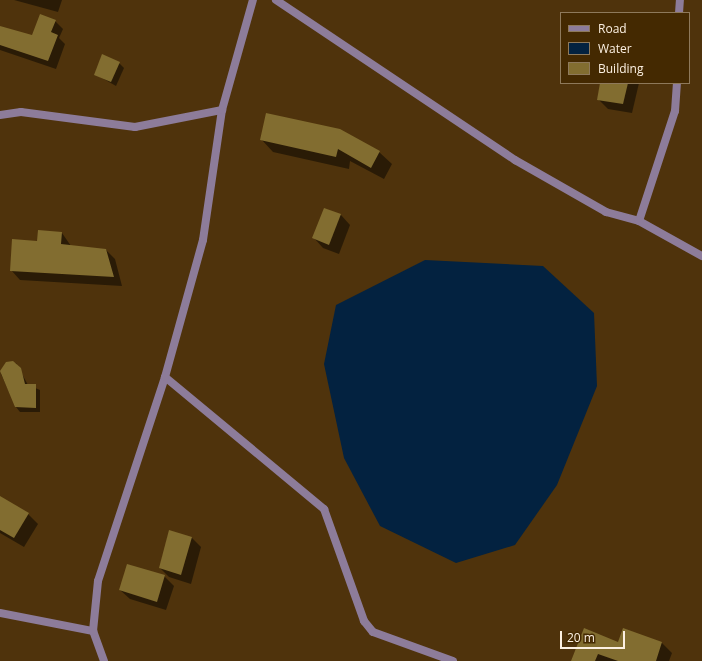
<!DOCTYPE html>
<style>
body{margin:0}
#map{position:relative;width:702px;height:661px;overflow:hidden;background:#4f330c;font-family:"Open Sans",sans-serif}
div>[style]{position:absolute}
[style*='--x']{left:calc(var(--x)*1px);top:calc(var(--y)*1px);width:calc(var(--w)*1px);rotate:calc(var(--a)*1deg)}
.water>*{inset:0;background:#032240}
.shadow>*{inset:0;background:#0007}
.building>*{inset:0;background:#826d30}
.minor>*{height:8px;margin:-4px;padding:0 4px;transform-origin:4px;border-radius:4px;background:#8d7c9a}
.tertiary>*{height:8px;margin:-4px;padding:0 4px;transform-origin:4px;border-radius:4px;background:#8d7c9a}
span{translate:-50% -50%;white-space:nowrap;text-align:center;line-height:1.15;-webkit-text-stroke:3px #442901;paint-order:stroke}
.legend{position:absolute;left:560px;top:12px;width:130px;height:72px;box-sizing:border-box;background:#442901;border:1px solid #8e795b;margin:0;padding:5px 7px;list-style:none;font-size:12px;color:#fcf0e2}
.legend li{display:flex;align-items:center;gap:8px;height:20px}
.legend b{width:20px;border:1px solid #8e795b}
.scale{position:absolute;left:560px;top:631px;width:65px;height:18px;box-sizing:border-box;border:2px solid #fcf0e2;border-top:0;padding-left:5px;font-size:12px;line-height:14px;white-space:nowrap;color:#fcf0e2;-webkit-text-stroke:3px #442901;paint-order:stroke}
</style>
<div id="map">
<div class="water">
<i style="clip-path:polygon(425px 260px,543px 266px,594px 313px,597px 386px,557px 485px,515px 545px,456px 563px,380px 526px,344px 458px,324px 364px,336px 305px)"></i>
</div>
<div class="shadow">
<i style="clip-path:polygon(14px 0,62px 0,58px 12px)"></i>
<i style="clip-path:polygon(55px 21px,63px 29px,59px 38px,65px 44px,56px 69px,0 50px,0 27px,32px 36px)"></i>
<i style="clip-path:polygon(119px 63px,124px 68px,116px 86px,95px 74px)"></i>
<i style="clip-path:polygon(601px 83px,639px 83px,632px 113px,608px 109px,598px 99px)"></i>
<i style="clip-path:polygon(261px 139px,379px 152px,392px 164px,384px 179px,350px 161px,349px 169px,273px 152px)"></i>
<i style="clip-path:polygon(325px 209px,341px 215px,350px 225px,339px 254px,323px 248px,314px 238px)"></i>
<i style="clip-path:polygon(62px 233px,71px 246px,106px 250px,115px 259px,122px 286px,20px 280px,11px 270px)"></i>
<i style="clip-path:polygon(6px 363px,16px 363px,28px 385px,40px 390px,40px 412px,20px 412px,16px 407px,1px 374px)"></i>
<i style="clip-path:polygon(0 503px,28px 514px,38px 524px,24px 547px,0 533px)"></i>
<i style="clip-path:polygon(170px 532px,192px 538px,201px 547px,191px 584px,169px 577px,160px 568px)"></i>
<i style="clip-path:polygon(164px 576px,174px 586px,166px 610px,130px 599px,120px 590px)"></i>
<i style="clip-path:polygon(624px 629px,662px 643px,672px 653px,669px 661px,572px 661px,619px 643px)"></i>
</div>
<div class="building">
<i style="clip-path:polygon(40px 14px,56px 20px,51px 32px,58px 35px,48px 61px,0 45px,0 26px,32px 35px)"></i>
<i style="clip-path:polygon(102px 54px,120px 62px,111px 82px,94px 75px)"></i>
<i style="clip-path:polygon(600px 83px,628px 83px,623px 104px,597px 100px)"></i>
<i style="clip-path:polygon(266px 113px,340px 129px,380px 151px,371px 168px,338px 149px,336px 157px,260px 140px)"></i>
<i style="clip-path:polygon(324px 208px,341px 214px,329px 245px,312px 238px)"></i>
<i style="clip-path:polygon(38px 230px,62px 232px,61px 244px,106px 249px,114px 277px,10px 271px,12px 239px,37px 241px)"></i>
<i style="clip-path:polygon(13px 361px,21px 368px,25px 384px,36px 384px,36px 408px,15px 407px,0 371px,6px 362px)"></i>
<i style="clip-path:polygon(0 496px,29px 513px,14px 538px,0 530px)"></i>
<i style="clip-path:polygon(169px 530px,192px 537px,181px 575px,159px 568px)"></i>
<i style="clip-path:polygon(127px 564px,165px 575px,157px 602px,119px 590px)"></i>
<i style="clip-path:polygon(584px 628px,618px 642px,623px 628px,662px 642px,656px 661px,618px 661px,598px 654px,595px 661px,571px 661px)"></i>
</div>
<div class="minor">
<i style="--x:679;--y:13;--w:13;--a:-86"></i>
<i style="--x:0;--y:115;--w:21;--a:-8"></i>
<i style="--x:21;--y:112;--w:115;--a:7.5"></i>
<i style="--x:135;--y:127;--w:89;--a:-11.1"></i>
<i style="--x:639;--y:221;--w:116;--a:-71.9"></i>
<i style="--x:675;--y:111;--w:28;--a:-86"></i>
<i style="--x:165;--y:377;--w:207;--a:39.7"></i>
<i style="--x:324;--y:509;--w:119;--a:70.3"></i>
<i style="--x:364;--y:621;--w:14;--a:51"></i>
<i style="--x:373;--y:632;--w:85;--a:19.9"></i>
<i style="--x:0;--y:613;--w:95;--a:11"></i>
<i style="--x:104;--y:661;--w:32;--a:-110"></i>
<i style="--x:93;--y:631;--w:50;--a:-84.3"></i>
<i style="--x:98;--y:581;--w:215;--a:-71.8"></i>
<i style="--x:165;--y:377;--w:142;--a:-74.5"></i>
<i style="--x:203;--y:240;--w:131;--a:-81.7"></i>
<i style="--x:222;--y:110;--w:114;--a:-74.3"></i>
</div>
<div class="tertiary">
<i style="--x:276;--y:0;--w:288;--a:33.8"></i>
<i style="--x:515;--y:160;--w:105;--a:29.7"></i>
<i style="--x:606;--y:212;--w:34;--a:15"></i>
<i style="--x:639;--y:221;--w:72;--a:29.1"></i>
</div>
<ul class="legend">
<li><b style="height:5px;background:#8d7c9a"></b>Road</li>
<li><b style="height:11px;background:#032240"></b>Water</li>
<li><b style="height:11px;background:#826d30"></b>Building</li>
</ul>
<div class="scale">20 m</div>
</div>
